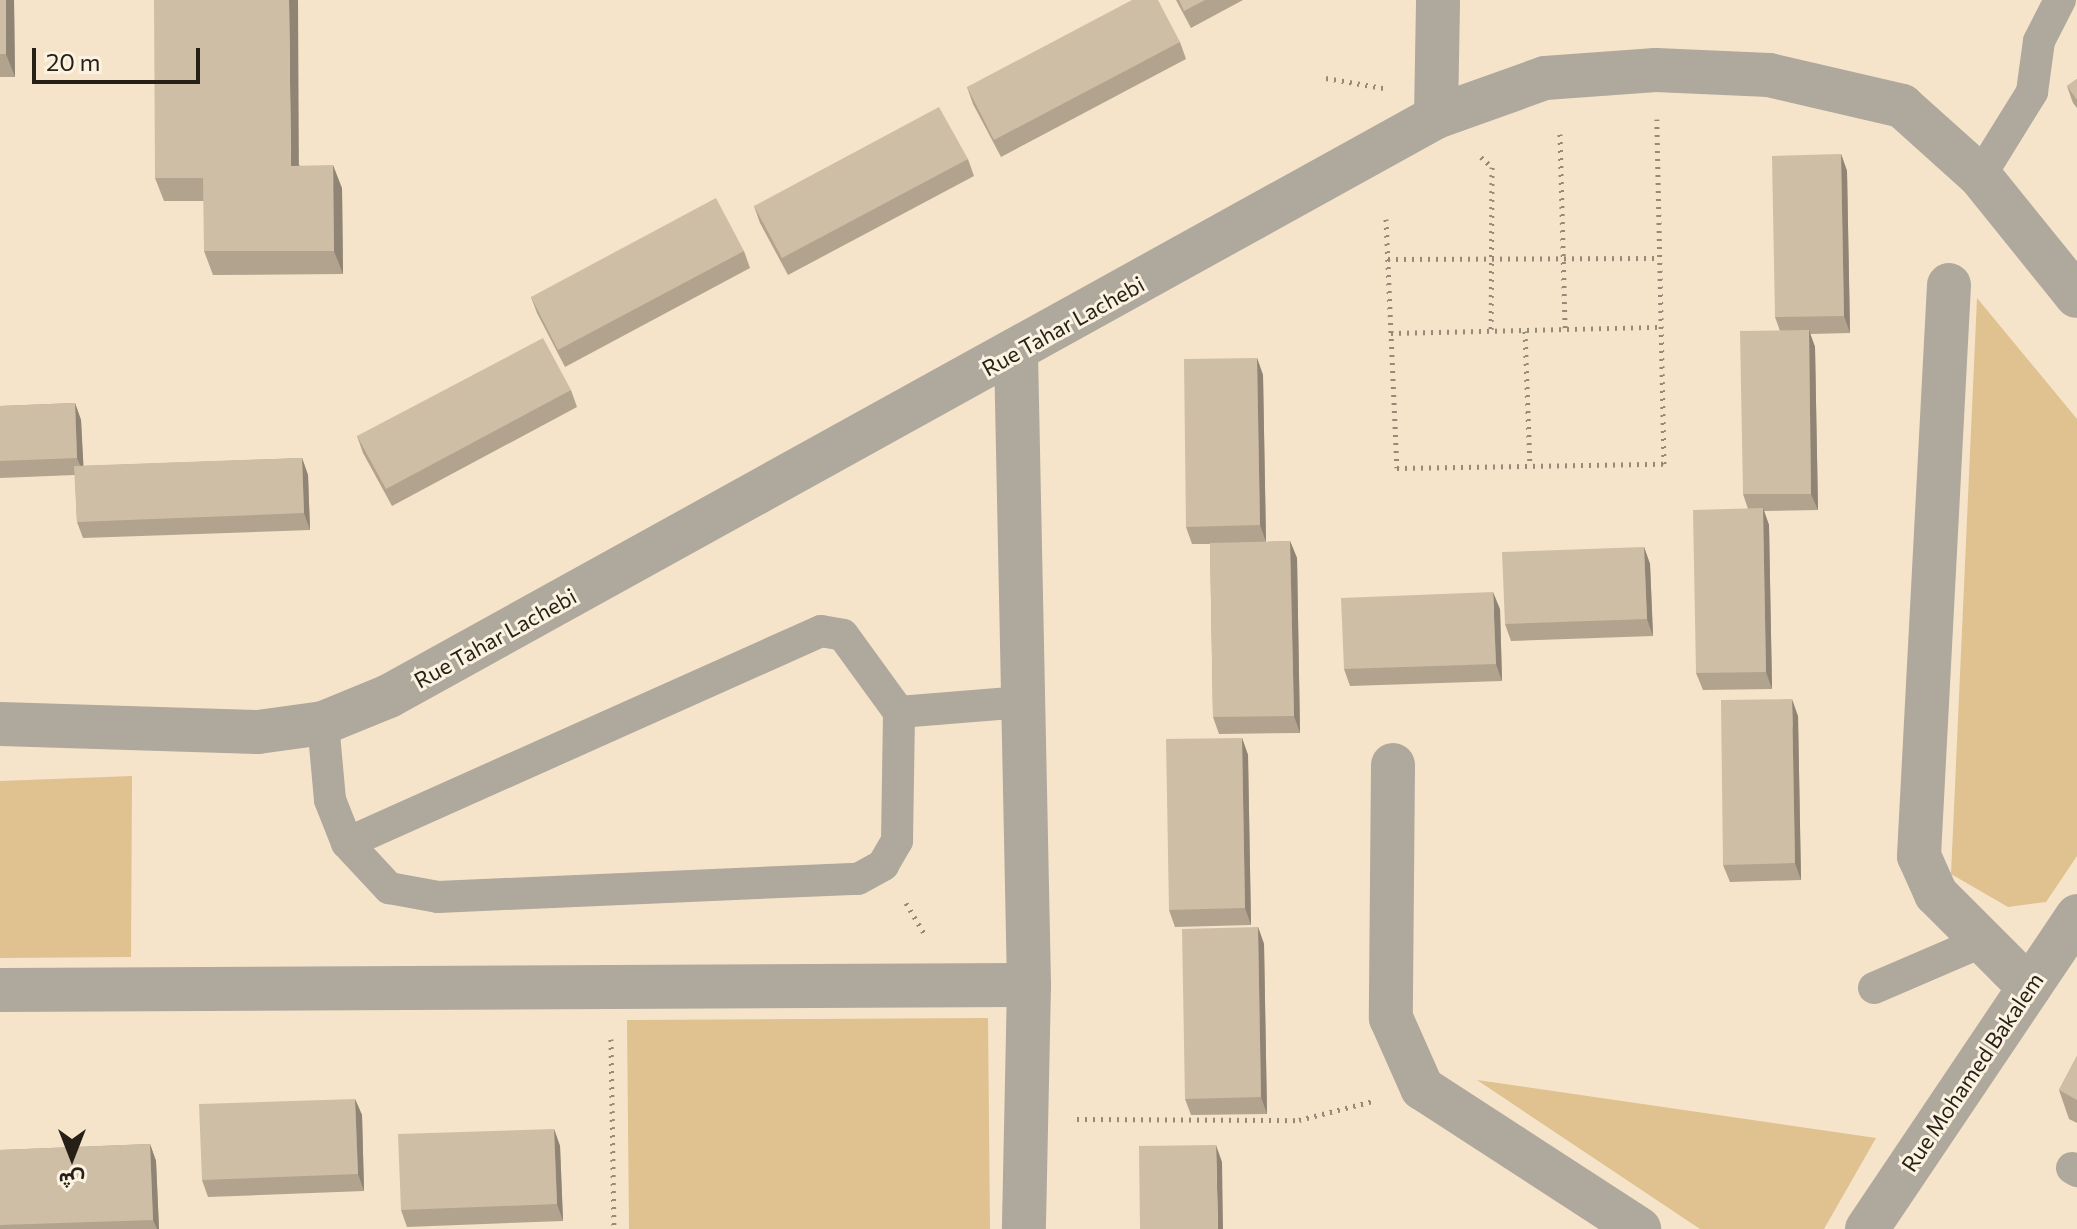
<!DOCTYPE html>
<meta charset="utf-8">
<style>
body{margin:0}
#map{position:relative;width:2077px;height:1229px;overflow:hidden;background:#f5e4ca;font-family:Commissioner,Vazirmatn,sans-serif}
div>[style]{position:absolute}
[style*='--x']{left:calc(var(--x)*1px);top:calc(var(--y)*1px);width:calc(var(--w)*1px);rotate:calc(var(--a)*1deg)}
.green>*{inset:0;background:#e0c190}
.path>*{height:5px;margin-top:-2.5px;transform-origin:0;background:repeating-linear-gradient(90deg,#958977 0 2px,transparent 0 8px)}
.service>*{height:32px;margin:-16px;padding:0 16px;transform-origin:16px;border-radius:16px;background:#afa89d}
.minor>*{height:44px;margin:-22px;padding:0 22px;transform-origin:22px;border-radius:22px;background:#afa89d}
.tertiary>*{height:44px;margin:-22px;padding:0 22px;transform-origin:22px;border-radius:22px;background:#afa89d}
.wall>*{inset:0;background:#b1a38e}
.shaded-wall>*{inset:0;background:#908574}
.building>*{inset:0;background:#cebea5}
span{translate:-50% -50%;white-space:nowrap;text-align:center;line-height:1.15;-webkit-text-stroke:6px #fcf2e2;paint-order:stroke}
.street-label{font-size:22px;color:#251f15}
.north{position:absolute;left:32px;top:1117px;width:80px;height:80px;-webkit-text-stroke:6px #fcf2e2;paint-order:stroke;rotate:180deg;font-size:22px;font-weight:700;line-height:32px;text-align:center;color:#251f15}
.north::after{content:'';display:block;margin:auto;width:28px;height:36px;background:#251f15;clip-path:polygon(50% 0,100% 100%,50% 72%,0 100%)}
.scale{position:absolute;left:32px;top:48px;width:168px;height:36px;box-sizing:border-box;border:4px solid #251f15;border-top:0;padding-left:10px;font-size:24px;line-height:28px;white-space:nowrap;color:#251f15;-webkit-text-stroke:6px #fcf2e2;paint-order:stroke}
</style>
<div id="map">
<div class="green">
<i style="clip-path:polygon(1977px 298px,2077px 419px,2077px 856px,2046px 902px,2008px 907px,1951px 874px)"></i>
<i style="clip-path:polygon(132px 776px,131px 957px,0 958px,0 781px)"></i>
<i style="clip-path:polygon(988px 1018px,990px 1229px,629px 1229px,627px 1020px)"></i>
<i style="clip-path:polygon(1477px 1080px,1876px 1138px,1824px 1229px,1700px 1229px)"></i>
</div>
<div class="path">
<i style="--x:1326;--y:78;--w:58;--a:10"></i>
<i style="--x:1560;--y:134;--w:195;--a:88.5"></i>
<i style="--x:1481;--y:157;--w:15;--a:42"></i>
<i style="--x:1492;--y:167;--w:164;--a:90.3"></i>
<i style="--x:1386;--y:219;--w:249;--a:87.5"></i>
<i style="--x:1397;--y:468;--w:267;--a:-0.9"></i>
<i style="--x:1664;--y:464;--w:345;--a:-91.2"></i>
<i style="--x:1388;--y:259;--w:271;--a:-0.2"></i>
<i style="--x:1525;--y:331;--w:135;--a:87.9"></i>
<i style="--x:1391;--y:333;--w:270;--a:-1.3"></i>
<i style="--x:906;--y:903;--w:39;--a:59"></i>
<i style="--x:611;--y:1039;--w:190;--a:89.1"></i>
<i style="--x:1077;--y:1119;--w:222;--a:0.3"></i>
<i style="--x:1299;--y:1120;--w:76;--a:-14.4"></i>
</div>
<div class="service">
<i style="--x:1980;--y:176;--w:99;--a:-58.2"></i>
<i style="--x:2032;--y:92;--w:51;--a:-82.2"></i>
<i style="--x:2039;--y:41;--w:46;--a:-62.9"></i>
<i style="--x:323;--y:723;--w:77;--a:84.8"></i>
<i style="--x:330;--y:800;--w:46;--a:68.4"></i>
<i style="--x:347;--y:843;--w:62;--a:47"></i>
<i style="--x:389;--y:888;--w:50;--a:10.4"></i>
<i style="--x:438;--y:897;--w:420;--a:-2.5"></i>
<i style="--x:858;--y:879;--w:29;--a:-29"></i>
<i style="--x:883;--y:865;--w:28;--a:-60"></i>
<i style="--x:897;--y:841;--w:129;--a:-89.1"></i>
<i style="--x:347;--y:843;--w:519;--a:-24.1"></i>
<i style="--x:821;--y:631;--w:22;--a:10"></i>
<i style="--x:843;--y:635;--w:95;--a:54"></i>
<i style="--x:899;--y:712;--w:124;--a:-4.6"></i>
<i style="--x:1874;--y:988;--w:119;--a:-23.3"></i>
<i style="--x:2072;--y:1168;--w:6;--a:31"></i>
</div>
<div class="minor">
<i style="--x:1436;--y:117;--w:117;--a:-89"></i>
<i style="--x:1949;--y:285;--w:572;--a:93.01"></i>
<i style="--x:1919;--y:856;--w:42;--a:65.9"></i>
<i style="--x:1936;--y:894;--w:132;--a:45"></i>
<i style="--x:1016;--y:353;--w:632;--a:88.82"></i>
<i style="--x:1029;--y:985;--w:244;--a:91.2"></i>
<i style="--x:1393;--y:765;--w:253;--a:90.5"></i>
<i style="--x:1391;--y:1018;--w:77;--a:66.1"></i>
<i style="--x:1422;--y:1088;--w:259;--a:33"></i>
<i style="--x:0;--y:990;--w:1029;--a:-0.28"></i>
<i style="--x:1867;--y:1229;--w:377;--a:-56.1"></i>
</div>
<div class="tertiary">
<i style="--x:0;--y:724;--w:258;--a:1.8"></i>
<i style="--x:258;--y:732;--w:66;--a:-7.9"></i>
<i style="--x:323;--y:723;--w:71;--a:-22.2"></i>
<i style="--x:389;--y:696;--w:1196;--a:-28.94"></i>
<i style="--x:1436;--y:117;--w:116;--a:-19.7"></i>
<i style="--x:1545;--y:78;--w:111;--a:-4.1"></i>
<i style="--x:1656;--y:70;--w:113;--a:2.5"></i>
<i style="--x:1769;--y:75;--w:137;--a:13.1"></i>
<i style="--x:1902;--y:106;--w:105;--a:41.9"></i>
<i style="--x:1980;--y:176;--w:154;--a:51.1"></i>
</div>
<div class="wall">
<i style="clip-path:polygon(0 0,14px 0,15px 77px,0 77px)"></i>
<i style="clip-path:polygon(1176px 0,1243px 0,1191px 28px)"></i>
<i style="clip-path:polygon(1180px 42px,1186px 59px,1001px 157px,973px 104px,967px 87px)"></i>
<i style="clip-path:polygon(2077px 79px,2077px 108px,2073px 103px,2067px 86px)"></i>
<i style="clip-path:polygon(1841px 154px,1847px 171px,1850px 333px,1810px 334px,1815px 347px,1818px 510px,1764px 511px,1769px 525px,1772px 689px,1703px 690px,1696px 673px,1748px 509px,1743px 494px,1780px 331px,1775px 317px)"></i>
<i style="clip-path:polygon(968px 159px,974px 176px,788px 275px,760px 223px,754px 206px)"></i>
<i style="clip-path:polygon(299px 165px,342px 188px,343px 274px,213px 275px,204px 251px,204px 201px,164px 201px,155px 178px)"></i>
<i style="clip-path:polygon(744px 251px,750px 268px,565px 367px,537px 313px,531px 297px)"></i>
<i style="clip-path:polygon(1257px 358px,1263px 375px,1266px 542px,1290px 541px,1297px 558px,1300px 733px,1219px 734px,1213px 717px,1210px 544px,1192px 544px,1186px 527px)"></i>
<i style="clip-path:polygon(571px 390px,577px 407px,392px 506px,363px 453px,357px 436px)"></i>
<i style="clip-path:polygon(75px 403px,81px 420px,83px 466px,302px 458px,308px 475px,310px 530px,83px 538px,77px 522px,75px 475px,0 478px,0 406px)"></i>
<i style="clip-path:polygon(1644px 547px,1650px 564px,1653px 636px,1511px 641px,1505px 624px)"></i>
<i style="clip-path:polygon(1500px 609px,1502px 681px,1350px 686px,1344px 669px)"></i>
<i style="clip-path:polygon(1798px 716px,1801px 880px,1730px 882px,1723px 865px)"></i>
<i style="clip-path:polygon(1242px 738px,1248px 755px,1251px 925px,1175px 927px,1169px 910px)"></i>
<i style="clip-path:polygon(1258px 927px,1264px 944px,1267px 1114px,1191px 1115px,1185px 1099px)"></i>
<i style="clip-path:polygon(2077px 1056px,2077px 1123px,2069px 1119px,2059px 1090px)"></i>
<i style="clip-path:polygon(355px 1099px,362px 1115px,364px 1191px,208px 1197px,202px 1180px)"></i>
<i style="clip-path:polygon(554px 1129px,560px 1146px,563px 1221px,407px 1227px,401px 1210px)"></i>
<i style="clip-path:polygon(150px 1144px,156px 1161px,159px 1229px,0 1229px,0 1150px)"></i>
</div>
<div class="shaded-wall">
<i style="clip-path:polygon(6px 0,14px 0,15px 77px,6px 54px)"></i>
<i style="clip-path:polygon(289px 0,298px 0,299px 189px,291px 166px)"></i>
<i style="clip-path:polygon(1841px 154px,1847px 171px,1850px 333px,1844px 316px)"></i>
<i style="clip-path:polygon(333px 165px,342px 188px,343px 274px,334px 251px)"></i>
<i style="clip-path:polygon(1809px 330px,1815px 347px,1818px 510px,1811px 494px)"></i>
<i style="clip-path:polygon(1257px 358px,1263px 375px,1266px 542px,1260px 525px)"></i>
<i style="clip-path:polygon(75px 403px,81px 420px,84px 475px,77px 458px)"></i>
<i style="clip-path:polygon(302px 458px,308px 475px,310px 530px,304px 513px)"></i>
<i style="clip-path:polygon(1763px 508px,1769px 525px,1772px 689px,1766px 672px)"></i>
<i style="clip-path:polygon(1290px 541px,1297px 558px,1300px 733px,1294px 716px)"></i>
<i style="clip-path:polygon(1644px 547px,1650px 564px,1653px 636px,1647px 619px)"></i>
<i style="clip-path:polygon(1493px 592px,1500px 609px,1502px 681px,1496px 664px)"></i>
<i style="clip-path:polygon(1792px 699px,1798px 716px,1801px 880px,1795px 863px)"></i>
<i style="clip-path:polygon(1242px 738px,1248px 755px,1251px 925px,1245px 908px)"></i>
<i style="clip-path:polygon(1258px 927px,1264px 944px,1267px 1114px,1261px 1097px)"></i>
<i style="clip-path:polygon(355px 1099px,362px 1115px,364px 1191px,358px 1174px)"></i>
<i style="clip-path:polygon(554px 1129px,560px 1146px,563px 1221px,557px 1204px)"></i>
<i style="clip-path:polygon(150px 1144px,156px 1161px,159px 1229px,157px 1229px,153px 1220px)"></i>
<i style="clip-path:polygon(1216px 1145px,1222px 1162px,1223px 1229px,1218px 1229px)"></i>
</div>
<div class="building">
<i style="clip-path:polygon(0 0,6px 0,6px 54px,0 54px)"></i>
<i style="clip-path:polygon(154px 0,289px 0,291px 166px,333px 165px,334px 251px,204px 251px,203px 178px,155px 178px)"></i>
<i style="clip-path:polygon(1132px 0,1158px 0,1180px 42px,994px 140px,967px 87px)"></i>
<i style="clip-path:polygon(1179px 0,1205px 0,1184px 11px)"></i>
<i style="clip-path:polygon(2077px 79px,2077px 100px,2067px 86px)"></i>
<i style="clip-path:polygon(939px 107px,968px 159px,782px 258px,754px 206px)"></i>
<i style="clip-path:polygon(1841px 154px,1844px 316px,1775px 317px,1772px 156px)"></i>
<i style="clip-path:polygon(716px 198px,744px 251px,558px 350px,531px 297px)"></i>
<i style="clip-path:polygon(1809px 330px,1811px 494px,1743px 494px,1740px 331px)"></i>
<i style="clip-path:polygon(543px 338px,571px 390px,386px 489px,357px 436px)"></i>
<i style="clip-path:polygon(1257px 358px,1260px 525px,1186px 527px,1184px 359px)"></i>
<i style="clip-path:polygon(75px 403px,77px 458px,0 461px,0 406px)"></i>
<i style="clip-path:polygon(302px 458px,304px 513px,77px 522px,74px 466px)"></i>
<i style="clip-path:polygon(1763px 508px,1766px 672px,1696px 673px,1693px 510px)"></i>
<i style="clip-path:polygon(1290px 541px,1294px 716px,1213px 717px,1210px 543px)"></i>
<i style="clip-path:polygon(1644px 547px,1647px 619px,1505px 624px,1502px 552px)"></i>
<i style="clip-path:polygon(1493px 592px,1496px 664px,1344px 669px,1341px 598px)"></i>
<i style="clip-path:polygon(1792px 699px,1795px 863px,1723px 865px,1721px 700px)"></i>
<i style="clip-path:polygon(1242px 738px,1245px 908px,1169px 910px,1166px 739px)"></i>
<i style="clip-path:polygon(1258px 927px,1261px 1097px,1185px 1099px,1182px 929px)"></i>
<i style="clip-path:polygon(2077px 1056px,2077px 1100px,2059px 1090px)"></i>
<i style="clip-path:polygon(355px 1099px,358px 1174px,202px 1180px,199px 1104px)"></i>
<i style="clip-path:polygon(554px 1129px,557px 1204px,401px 1210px,398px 1134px)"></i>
<i style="clip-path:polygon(150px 1144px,153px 1220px,0 1225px,0 1150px)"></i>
<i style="clip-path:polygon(1216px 1145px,1218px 1229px,1140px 1229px,1139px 1146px)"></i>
</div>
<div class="street-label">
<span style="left:1063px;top:326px;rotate:-29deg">Rue Tahar Lachebi</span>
<span style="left:495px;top:638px;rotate:-29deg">Rue Tahar Lachebi</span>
<span style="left:1972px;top:1072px;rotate:-56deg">Rue Mohamed Bakalem</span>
</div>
<div class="north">ش</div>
<div class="scale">20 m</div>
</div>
